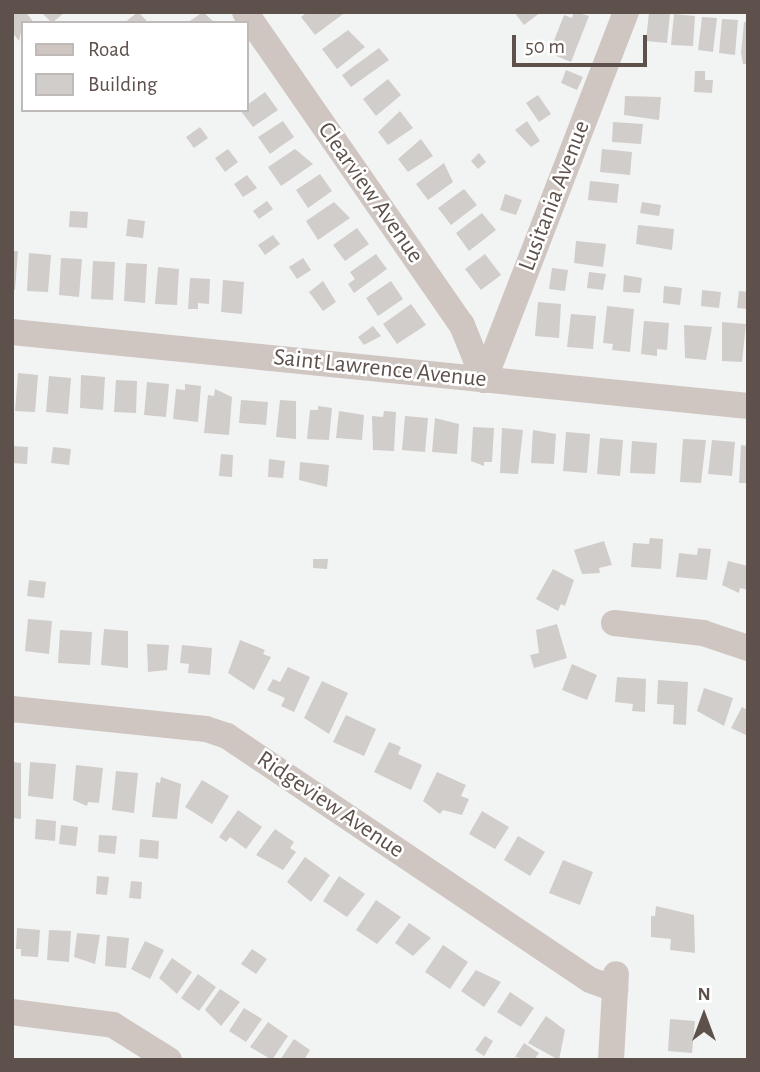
<!DOCTYPE html>
<style>
body{margin:0}
#map{position:relative;width:760px;height:1072px;overflow:hidden;background:#f2f4f4;font-family:"Alegreya Sans",sans-serif}
div>[style]{position:absolute}
[style*='--x']{left:calc(var(--x)*1px);top:calc(var(--y)*1px);width:calc(var(--w)*1px);rotate:calc(var(--a)*1deg)}
.building>*{inset:0;background:#d1cdca}
.minor>*{height:26px;margin:-13px;padding:0 13px;transform-origin:13px;border-radius:13px;background:#cfc6c2}
span{translate:-50% -50%;white-space:nowrap;text-align:center;line-height:1.15;-webkit-text-stroke:5px #fff;paint-order:stroke}
.street-label{font-size:24px;color:#5e514c}
.frame{position:absolute;inset:0;border:14px solid #5e514c;pointer-events:none}
.legend{position:absolute;left:21px;top:21px;width:228px;height:91px;box-sizing:border-box;background:#fff;border:2px solid #bfb9b7;margin:0;padding:9px 12px;list-style:none;font-size:21px;color:#5e514c}
.legend li{display:flex;align-items:center;gap:14px;height:35px}
.legend b{width:35px;border:2px solid #bfb9b7}
.north{position:absolute;left:669px;top:981px;width:70px;height:70px;-webkit-text-stroke:5px #fff;paint-order:stroke;rotate:0deg;font-size:19px;font-weight:700;line-height:28px;text-align:center;color:#5e514c}
.north::after{content:'';display:block;margin:auto;width:24px;height:32px;background:#5e514c;clip-path:polygon(50% 0,100% 100%,50% 72%,0 100%)}
.scale{position:absolute;left:512px;top:35px;width:135px;height:32px;box-sizing:border-box;border:4px solid #5e514c;border-top:0;padding-left:9px;font-size:21px;line-height:24px;white-space:nowrap;color:#5e514c;-webkit-text-stroke:5px #fff;paint-order:stroke}
</style>
<div id="map">
<div class="building">
<i style="clip-path:polygon(12px 12px,26px 12px,34px 23px,23px 23px,19px 41px,12px 32px)"></i>
<i style="clip-path:polygon(41px 12px,65px 12px,52px 23px)"></i>
<i style="clip-path:polygon(138px 12px,149px 23px,124px 23px)"></i>
<i style="clip-path:polygon(203px 12px,215px 23px,187px 23px)"></i>
<i style="clip-path:polygon(307px 12px,341px 12px,343px 14px,315px 35px,301px 17px)"></i>
<i style="clip-path:polygon(514px 12px,541px 12px,524px 25px)"></i>
<i style="clip-path:polygon(574px 12px,589px 16px,571px 62px,549px 53px,564px 15px,572px 18px)"></i>
<i style="clip-path:polygon(649px 12px,670px 13px,667px 43px,646px 41px)"></i>
<i style="clip-path:polygon(674px 14px,695px 16px,693px 46px,671px 45px)"></i>
<i style="clip-path:polygon(702px 17px,717px 18px,713px 52px,698px 50px)"></i>
<i style="clip-path:polygon(722px 19px,738px 20px,735px 55px,719px 53px)"></i>
<i style="clip-path:polygon(744px 22px,748px 22px,748px 64px,743px 64px,741px 53px)"></i>
<i style="clip-path:polygon(348px 30px,365px 47px,337px 69px,322px 49px)"></i>
<i style="clip-path:polygon(379px 48px,389px 60px,351px 87px,342px 75px)"></i>
<i style="clip-path:polygon(566px 70px,583px 77px,577px 90px,561px 83px)"></i>
<i style="clip-path:polygon(695px 71px,705px 71px,705px 80px,713px 80px,712px 93px,694px 92px)"></i>
<i style="clip-path:polygon(388px 79px,401px 95px,376px 116px,363px 99px)"></i>
<i style="clip-path:polygon(265px 92px,278px 110px,253px 127px,240px 110px,247px 110px,247px 105px)"></i>
<i style="clip-path:polygon(538px 95px,551px 114px,539px 122px,526px 103px)"></i>
<i style="clip-path:polygon(625px 96px,661px 97px,659px 120px,624px 115px)"></i>
<i style="clip-path:polygon(400px 111px,413px 128px,388px 145px,378px 132px)"></i>
<i style="clip-path:polygon(283px 121px,294px 137px,270px 154px,258px 137px)"></i>
<i style="clip-path:polygon(527px 121px,540px 141px,531px 147px,515px 130px)"></i>
<i style="clip-path:polygon(613px 122px,643px 124px,641px 144px,612px 142px)"></i>
<i style="clip-path:polygon(200px 127px,208px 138px,194px 148px,186px 137px)"></i>
<i style="clip-path:polygon(421px 139px,433px 156px,408px 172px,398px 159px)"></i>
<i style="clip-path:polygon(228px 149px,238px 162px,225px 172px,215px 158px)"></i>
<i style="clip-path:polygon(295px 149px,313px 164px,281px 186px,268px 167px)"></i>
<i style="clip-path:polygon(602px 149px,632px 152px,630px 175px,600px 172px)"></i>
<i style="clip-path:polygon(479px 153px,486px 162px,478px 169px,471px 161px)"></i>
<i style="clip-path:polygon(444px 163px,453px 182px,428px 200px,416px 184px)"></i>
<i style="clip-path:polygon(320px 174px,332px 191px,308px 208px,296px 190px)"></i>
<i style="clip-path:polygon(247px 175px,257px 188px,243px 197px,234px 184px)"></i>
<i style="clip-path:polygon(590px 181px,619px 184px,617px 203px,588px 200px)"></i>
<i style="clip-path:polygon(464px 189px,477px 205px,451px 225px,438px 208px)"></i>
<i style="clip-path:polygon(505px 194px,522px 200px,516px 215px,500px 210px)"></i>
<i style="clip-path:polygon(267px 201px,273px 209px,259px 219px,253px 211px)"></i>
<i style="clip-path:polygon(334px 202px,350px 218px,318px 240px,306px 221px)"></i>
<i style="clip-path:polygon(642px 202px,661px 205px,659px 216px,640px 213px)"></i>
<i style="clip-path:polygon(70px 211px,88px 212px,87px 228px,69px 227px)"></i>
<i style="clip-path:polygon(482px 213px,496px 230px,469px 251px,456px 233px)"></i>
<i style="clip-path:polygon(128px 219px,145px 221px,143px 238px,126px 236px)"></i>
<i style="clip-path:polygon(638px 225px,674px 229px,672px 250px,636px 244px)"></i>
<i style="clip-path:polygon(357px 228px,369px 244px,345px 261px,333px 245px)"></i>
<i style="clip-path:polygon(273px 235px,280px 244px,265px 255px,258px 245px)"></i>
<i style="clip-path:polygon(576px 241px,606px 244px,603px 267px,574px 263px)"></i>
<i style="clip-path:polygon(12px 251px,18px 251px,15px 290px,12px 290px)"></i>
<i style="clip-path:polygon(29px 253px,51px 255px,48px 292px,27px 291px)"></i>
<i style="clip-path:polygon(376px 254px,387px 269px,354px 293px,348px 284px,355px 279px,350px 272px)"></i>
<i style="clip-path:polygon(485px 254px,501px 275px,481px 290px,465px 269px)"></i>
<i style="clip-path:polygon(61px 258px,82px 259px,79px 297px,59px 295px)"></i>
<i style="clip-path:polygon(303px 258px,311px 270px,297px 279px,289px 267px)"></i>
<i style="clip-path:polygon(93px 261px,115px 262px,113px 300px,91px 299px)"></i>
<i style="clip-path:polygon(126px 263px,147px 264px,145px 303px,124px 301px)"></i>
<i style="clip-path:polygon(158px 267px,179px 269px,177px 305px,155px 304px)"></i>
<i style="clip-path:polygon(552px 268px,568px 270px,565px 291px,549px 289px)"></i>
<i style="clip-path:polygon(589px 272px,606px 274px,603px 290px,587px 288px)"></i>
<i style="clip-path:polygon(624px 275px,642px 278px,640px 293px,623px 292px)"></i>
<i style="clip-path:polygon(190px 278px,210px 279px,209px 304px,198px 303px,198px 309px,188px 309px)"></i>
<i style="clip-path:polygon(223px 280px,244px 282px,242px 314px,221px 312px)"></i>
<i style="clip-path:polygon(323px 281px,336px 302px,323px 311px,309px 292px)"></i>
<i style="clip-path:polygon(391px 281px,403px 299px,378px 316px,366px 298px)"></i>
<i style="clip-path:polygon(664px 286px,682px 288px,680px 305px,663px 303px)"></i>
<i style="clip-path:polygon(702px 290px,721px 292px,719px 308px,701px 306px)"></i>
<i style="clip-path:polygon(739px 291px,748px 292px,748px 309px,737px 308px)"></i>
<i style="clip-path:polygon(538px 302px,561px 304px,559px 338px,535px 336px)"></i>
<i style="clip-path:polygon(411px 304px,426px 325px,397px 344px,383px 324px)"></i>
<i style="clip-path:polygon(607px 306px,634px 309px,630px 352px,612px 350px,613px 344px,603px 343px)"></i>
<i style="clip-path:polygon(571px 314px,596px 316px,593px 349px,567px 347px)"></i>
<i style="clip-path:polygon(644px 321px,669px 323px,667px 350px,657px 349px,657px 356px,641px 354px)"></i>
<i style="clip-path:polygon(722px 322px,746px 324px,742px 362px,722px 361px)"></i>
<i style="clip-path:polygon(684px 325px,712px 327px,706px 360px,685px 358px)"></i>
<i style="clip-path:polygon(373px 326px,381px 336px,364px 345px,358px 337px)"></i>
<i style="clip-path:polygon(18px 373px,38px 375px,35px 412px,15px 411px)"></i>
<i style="clip-path:polygon(81px 375px,105px 377px,103px 410px,80px 408px)"></i>
<i style="clip-path:polygon(49px 376px,71px 378px,68px 414px,46px 412px)"></i>
<i style="clip-path:polygon(116px 380px,137px 381px,136px 413px,114px 412px)"></i>
<i style="clip-path:polygon(147px 382px,169px 384px,166px 417px,144px 415px)"></i>
<i style="clip-path:polygon(185px 384px,201px 386px,198px 422px,173px 419px,176px 389px,185px 390px)"></i>
<i style="clip-path:polygon(215px 389px,232px 397px,229px 435px,204px 433px,208px 395px,214px 396px)"></i>
<i style="clip-path:polygon(241px 400px,268px 402px,266px 425px,239px 423px)"></i>
<i style="clip-path:polygon(280px 400px,296px 401px,296px 439px,276px 437px)"></i>
<i style="clip-path:polygon(318px 406px,332px 408px,329px 440px,307px 439px,310px 410px,318px 410px)"></i>
<i style="clip-path:polygon(339px 411px,364px 415px,362px 440px,336px 438px)"></i>
<i style="clip-path:polygon(384px 411px,396px 412px,394px 451px,373px 450px,372px 416px,383px 417px)"></i>
<i style="clip-path:polygon(405px 416px,428px 418px,425px 452px,402px 450px)"></i>
<i style="clip-path:polygon(435px 418px,459px 424px,457px 454px,432px 452px)"></i>
<i style="clip-path:polygon(473px 427px,494px 428px,492px 462px,484px 462px,484px 466px,471px 461px)"></i>
<i style="clip-path:polygon(502px 428px,523px 430px,518px 474px,500px 473px)"></i>
<i style="clip-path:polygon(533px 430px,556px 434px,554px 464px,531px 463px)"></i>
<i style="clip-path:polygon(566px 432px,590px 434px,587px 473px,563px 471px)"></i>
<i style="clip-path:polygon(600px 438px,623px 440px,620px 476px,597px 474px)"></i>
<i style="clip-path:polygon(683px 439px,706px 440px,701px 483px,680px 482px)"></i>
<i style="clip-path:polygon(712px 440px,735px 442px,732px 476px,708px 474px)"></i>
<i style="clip-path:polygon(632px 441px,657px 443px,655px 474px,630px 473px)"></i>
<i style="clip-path:polygon(741px 445px,748px 446px,748px 483px,739px 483px)"></i>
<i style="clip-path:polygon(12px 446px,28px 447px,27px 464px,12px 463px)"></i>
<i style="clip-path:polygon(53px 447px,71px 449px,69px 465px,51px 463px)"></i>
<i style="clip-path:polygon(221px 454px,233px 455px,232px 477px,219px 476px)"></i>
<i style="clip-path:polygon(269px 459px,285px 461px,283px 478px,268px 477px)"></i>
<i style="clip-path:polygon(300px 462px,329px 465px,327px 487px,299px 480px)"></i>
<i style="clip-path:polygon(650px 538px,663px 539px,661px 569px,631px 567px,633px 543px,649px 544px)"></i>
<i style="clip-path:polygon(604px 541px,612px 565px,599px 568px,600px 573px,582px 574px,574px 550px)"></i>
<i style="clip-path:polygon(698px 548px,711px 549px,707px 580px,676px 577px,679px 553px,697px 555px)"></i>
<i style="clip-path:polygon(313px 559px,328px 559px,327px 569px,313px 568px)"></i>
<i style="clip-path:polygon(728px 561px,748px 566px,748px 590px,740px 588px,739px 593px,722px 585px)"></i>
<i style="clip-path:polygon(553px 569px,574px 580px,565px 606px,561px 604px,558px 611px,536px 599px)"></i>
<i style="clip-path:polygon(29px 580px,46px 582px,44px 598px,27px 596px)"></i>
<i style="clip-path:polygon(28px 619px,52px 621px,49px 654px,25px 651px)"></i>
<i style="clip-path:polygon(557px 624px,567px 658px,534px 668px,530px 655px,539px 653px,536px 630px)"></i>
<i style="clip-path:polygon(104px 629px,128px 631px,128px 668px,101px 665px)"></i>
<i style="clip-path:polygon(60px 630px,92px 632px,90px 665px,58px 663px)"></i>
<i style="clip-path:polygon(240px 640px,265px 650px,263px 654px,271px 657px,254px 690px,228px 673px)"></i>
<i style="clip-path:polygon(147px 644px,169px 645px,167px 670px,148px 672px)"></i>
<i style="clip-path:polygon(182px 645px,212px 648px,210px 675px,188px 673px,189px 664px,180px 663px)"></i>
<i style="clip-path:polygon(572px 664px,597px 675px,587px 700px,562px 690px)"></i>
<i style="clip-path:polygon(288px 667px,310px 677px,294px 712px,281px 706px,285px 698px,267px 690px,273px 679px,280px 682px)"></i>
<i style="clip-path:polygon(617px 677px,646px 679px,645px 712px,632px 711px,633px 704px,615px 702px)"></i>
<i style="clip-path:polygon(658px 680px,688px 682px,686px 725px,673px 724px,674px 705px,657px 704px)"></i>
<i style="clip-path:polygon(322px 681px,348px 693px,329px 734px,304px 718px)"></i>
<i style="clip-path:polygon(704px 688px,733px 698px,724px 726px,697px 711px)"></i>
<i style="clip-path:polygon(742px 707px,748px 710px,748px 736px,731px 728px)"></i>
<i style="clip-path:polygon(346px 715px,376px 729px,364px 756px,333px 742px)"></i>
<i style="clip-path:polygon(389px 742px,401px 747px,398px 754px,422px 765px,411px 790px,374px 772px)"></i>
<i style="clip-path:polygon(12px 762px,21px 763px,21px 819px,12px 818px)"></i>
<i style="clip-path:polygon(30px 762px,56px 764px,53px 799px,28px 796px)"></i>
<i style="clip-path:polygon(76px 765px,103px 768px,99px 803px,88px 802px,87px 806px,73px 800px)"></i>
<i style="clip-path:polygon(116px 771px,138px 773px,134px 813px,112px 810px)"></i>
<i style="clip-path:polygon(437px 772px,466px 785px,461px 796px,469px 799px,462px 815px,443px 810px,440px 814px,423px 801px)"></i>
<i style="clip-path:polygon(161px 777px,181px 784px,177px 819px,152px 817px,156px 782px,160px 783px)"></i>
<i style="clip-path:polygon(202px 780px,229px 796px,212px 824px,185px 807px)"></i>
<i style="clip-path:polygon(238px 810px,262px 827px,246px 849px,230px 837px,226px 842px,219px 837px)"></i>
<i style="clip-path:polygon(482px 811px,509px 827px,495px 849px,469px 834px)"></i>
<i style="clip-path:polygon(36px 819px,56px 821px,55px 841px,35px 839px)"></i>
<i style="clip-path:polygon(61px 825px,78px 827px,76px 846px,59px 844px)"></i>
<i style="clip-path:polygon(275px 829px,294px 842px,290px 848px,296px 852px,283px 870px,256px 855px)"></i>
<i style="clip-path:polygon(99px 835px,117px 836px,115px 854px,98px 852px)"></i>
<i style="clip-path:polygon(518px 836px,545px 852px,530px 876px,504px 860px)"></i>
<i style="clip-path:polygon(140px 839px,159px 841px,158px 859px,139px 857px)"></i>
<i style="clip-path:polygon(305px 857px,330px 875px,311px 902px,287px 882px)"></i>
<i style="clip-path:polygon(563px 860px,593px 872px,580px 905px,549px 893px)"></i>
<i style="clip-path:polygon(97px 876px,109px 877px,107px 895px,96px 894px)"></i>
<i style="clip-path:polygon(339px 876px,365px 894px,347px 917px,323px 901px)"></i>
<i style="clip-path:polygon(131px 881px,142px 882px,141px 899px,129px 898px)"></i>
<i style="clip-path:polygon(376px 900px,401px 917px,377px 944px,356px 930px)"></i>
<i style="clip-path:polygon(656px 906px,694px 915px,695px 953px,670px 950px,671px 939px,651px 937px,651px 916px,655px 916px)"></i>
<i style="clip-path:polygon(409px 923px,431px 938px,413px 956px,395px 943px)"></i>
<i style="clip-path:polygon(17px 928px,40px 930px,38px 957px,21px 956px,21px 949px,16px 949px)"></i>
<i style="clip-path:polygon(49px 930px,71px 931px,69px 962px,47px 960px)"></i>
<i style="clip-path:polygon(77px 933px,100px 935px,95px 964px,74px 957px)"></i>
<i style="clip-path:polygon(107px 936px,129px 938px,126px 968px,105px 966px)"></i>
<i style="clip-path:polygon(145px 941px,164px 950px,150px 979px,131px 969px)"></i>
<i style="clip-path:polygon(443px 945px,468px 962px,450px 989px,425px 972px)"></i>
<i style="clip-path:polygon(252px 949px,267px 959px,256px 974px,241px 964px)"></i>
<i style="clip-path:polygon(172px 958px,192px 972px,177px 994px,159px 978px)"></i>
<i style="clip-path:polygon(476px 970px,501px 982px,484px 1007px,461px 991px)"></i>
<i style="clip-path:polygon(198px 974px,216px 987px,199px 1011px,181px 998px)"></i>
<i style="clip-path:polygon(220px 989px,240px 1002px,221px 1026px,205px 1010px)"></i>
<i style="clip-path:polygon(510px 992px,534px 1008px,521px 1027px,497px 1012px)"></i>
<i style="clip-path:polygon(244px 1008px,262px 1019px,246px 1042px,229px 1031px)"></i>
<i style="clip-path:polygon(546px 1016px,565px 1030px,559px 1060px,528px 1043px)"></i>
<i style="clip-path:polygon(670px 1019px,695px 1021px,692px 1053px,668px 1051px)"></i>
<i style="clip-path:polygon(268px 1022px,288px 1036px,272px 1060px,250px 1047px)"></i>
<i style="clip-path:polygon(485px 1036px,493px 1041px,484px 1056px,475px 1050px)"></i>
<i style="clip-path:polygon(294px 1039px,310px 1050px,304px 1060px,280px 1060px)"></i>
<i style="clip-path:polygon(524px 1043px,539px 1053px,534px 1060px,515px 1057px)"></i>
</div>
<div class="minor">
<i style="--x:245;--y:12;--w:381;--a:55.3"></i>
<i style="--x:462;--y:325;--w:59;--a:68.2"></i>
<i style="--x:12;--y:332;--w:740;--a:5.74"></i>
<i style="--x:484;--y:380;--w:394;--a:-68.9"></i>
<i style="--x:614;--y:623;--w:90;--a:6.4"></i>
<i style="--x:703;--y:633;--w:47;--a:18.4"></i>
<i style="--x:12;--y:709;--w:195;--a:5.9"></i>
<i style="--x:206;--y:729;--w:22;--a:18"></i>
<i style="--x:227;--y:736;--w:437;--a:33.9"></i>
<i style="--x:590;--y:980;--w:27;--a:20"></i>
<i style="--x:12;--y:1012;--w:102;--a:7.3"></i>
<i style="--x:113;--y:1025;--w:66;--a:32"></i>
<i style="--x:611;--y:1060;--w:86;--a:-86.7"></i>
</div>
<div class="street-label">
<span style="left:370px;top:193px;rotate:55deg">Clearview Avenue</span>
<span style="left:555px;top:196px;rotate:-69deg">Lusitania Avenue</span>
<span style="left:380px;top:369px;rotate:6deg">Saint Lawrence Avenue</span>
<span style="left:330px;top:805px;rotate:34deg">Ridgeview Avenue</span>
</div>
<div class="frame"></div>
<ul class="legend">
<li><b style="height:9px;background:#cfc6c2"></b>Road</li>
<li><b style="height:19px;background:#d1cdca"></b>Building</li>
</ul>
<div class="north">N</div>
<div class="scale">50 m</div>
</div>
